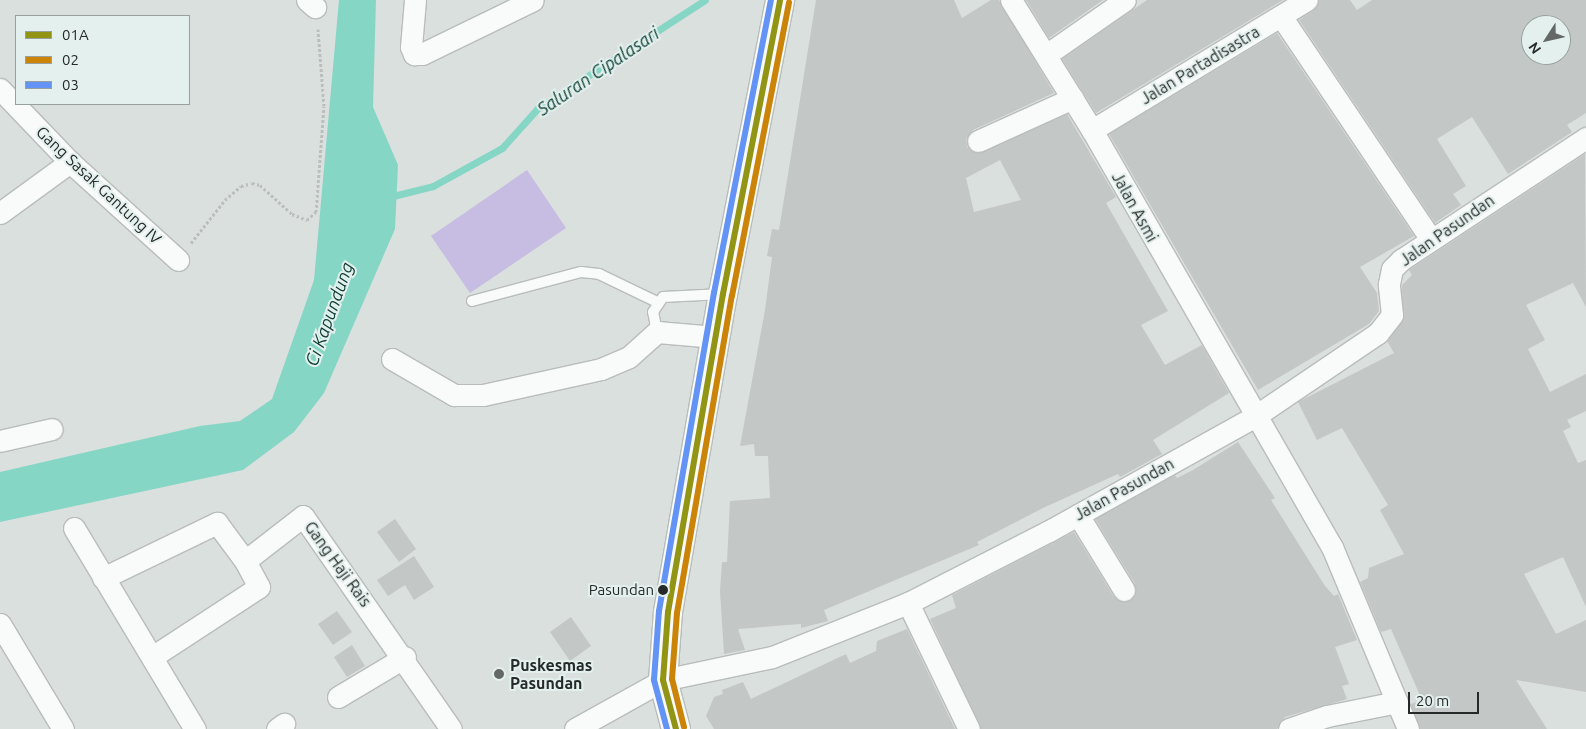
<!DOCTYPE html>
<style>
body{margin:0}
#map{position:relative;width:1586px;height:729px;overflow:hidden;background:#dae0de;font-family:Ubuntu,sans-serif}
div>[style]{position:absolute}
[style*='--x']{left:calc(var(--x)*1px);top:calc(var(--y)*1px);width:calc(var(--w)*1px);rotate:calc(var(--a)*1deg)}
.green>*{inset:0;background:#c7bce1}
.water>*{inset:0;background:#85d6c5}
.stream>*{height:7px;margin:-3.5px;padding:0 3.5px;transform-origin:3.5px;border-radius:3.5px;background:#85d6c5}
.building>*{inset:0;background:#c3c7c6}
.path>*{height:3px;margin-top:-1.5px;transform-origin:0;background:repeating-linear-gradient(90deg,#bcbebd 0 2.5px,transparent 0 5px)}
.roads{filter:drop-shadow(1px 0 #b8bdbb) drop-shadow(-1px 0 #b8bdbb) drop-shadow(0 1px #b8bdbb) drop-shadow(0 -1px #b8bdbb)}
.service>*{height:10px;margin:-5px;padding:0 5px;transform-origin:5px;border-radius:5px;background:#f9fafa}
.minor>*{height:21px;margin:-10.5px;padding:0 10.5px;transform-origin:10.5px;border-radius:10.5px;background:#f9fafa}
.secondary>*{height:28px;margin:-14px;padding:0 14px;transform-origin:14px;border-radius:14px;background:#f9fafa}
.bus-1>*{height:6px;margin:-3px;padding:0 3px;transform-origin:3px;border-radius:3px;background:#929414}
.bus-2>*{height:6px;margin:-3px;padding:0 3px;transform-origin:3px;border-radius:3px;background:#cb8408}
.bus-3>*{height:6px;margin:-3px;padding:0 3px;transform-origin:3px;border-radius:3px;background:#6393f4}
.dots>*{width:14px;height:14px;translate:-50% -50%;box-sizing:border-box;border:2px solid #e4f0ed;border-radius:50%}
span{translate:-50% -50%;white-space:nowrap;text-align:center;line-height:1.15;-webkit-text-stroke:4px #e4f0ed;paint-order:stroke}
.bus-label{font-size:15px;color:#252928}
.right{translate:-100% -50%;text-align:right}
.street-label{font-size:16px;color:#252928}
.poi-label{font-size:16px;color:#252928;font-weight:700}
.left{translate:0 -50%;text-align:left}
.water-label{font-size:18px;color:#0d4037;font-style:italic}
.legend{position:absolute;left:15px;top:15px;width:175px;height:90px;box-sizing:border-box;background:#e4f0ed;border:1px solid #98a09e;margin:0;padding:6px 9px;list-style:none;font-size:15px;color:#252928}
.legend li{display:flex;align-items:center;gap:10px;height:25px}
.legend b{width:25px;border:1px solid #98a09e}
.north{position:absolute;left:1521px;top:15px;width:50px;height:50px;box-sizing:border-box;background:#e4f0ed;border:1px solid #98a09e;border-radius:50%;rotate:235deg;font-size:14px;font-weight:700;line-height:20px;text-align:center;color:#252928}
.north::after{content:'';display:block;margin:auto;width:18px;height:22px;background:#646968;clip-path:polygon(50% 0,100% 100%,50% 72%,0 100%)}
.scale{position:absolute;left:1408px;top:692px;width:71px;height:22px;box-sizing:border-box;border:2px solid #252928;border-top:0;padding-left:6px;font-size:15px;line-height:18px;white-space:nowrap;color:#252928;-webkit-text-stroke:4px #e4f0ed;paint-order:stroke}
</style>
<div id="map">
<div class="green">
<i style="clip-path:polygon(527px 170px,566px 228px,470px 293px,431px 236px)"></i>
</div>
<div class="water">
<i style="clip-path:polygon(339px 0,376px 0,373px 107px,398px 165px,395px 229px,324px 393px,294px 432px,243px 470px,0 522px,0 472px,200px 426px,240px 421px,272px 399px,314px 280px)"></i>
</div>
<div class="stream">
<i style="--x:389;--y:197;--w:45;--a:-14"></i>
<i style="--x:433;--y:186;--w:79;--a:-28.8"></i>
<i style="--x:502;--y:148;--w:52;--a:-48.1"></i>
<i style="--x:537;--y:109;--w:200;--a:-33"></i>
</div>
<div class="building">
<i style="clip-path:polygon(evenodd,816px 0,954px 0,962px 18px,991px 0,999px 0,1054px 93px,973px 130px,966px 139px,967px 147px,976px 153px,983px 152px,1067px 114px,1116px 197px,1106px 203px,1168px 311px,1141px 325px,1165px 365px,1202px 345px,1229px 393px,1153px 440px,1162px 454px,1120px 477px,1118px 474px,1043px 508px,977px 542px,979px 545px,824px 610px,828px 621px,801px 628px,801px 624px,738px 629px,745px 650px,724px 654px,720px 591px,722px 562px,727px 562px,730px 501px,770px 498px,768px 456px,755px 456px,754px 444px,740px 446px,765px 310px,772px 257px,767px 256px,772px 229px,779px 230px,816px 0,1000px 160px,1021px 200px,974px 212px,966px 178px,1000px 160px)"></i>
<i style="clip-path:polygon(1026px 0,1103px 0,1049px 38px)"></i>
<i style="clip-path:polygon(1147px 0,1283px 0,1096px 113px,1062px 59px)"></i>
<i style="clip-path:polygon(evenodd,1319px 0,1350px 0,1357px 10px,1372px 0,1586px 0,1586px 113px,1567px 125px,1572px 132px,1508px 174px,1472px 117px,1437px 139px,1466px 186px,1453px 194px,1461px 205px,1435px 223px,1299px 20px,1314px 10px,1319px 0,1531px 25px,1561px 25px,1561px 55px,1531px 55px,1531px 25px)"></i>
<i style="clip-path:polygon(1277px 33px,1414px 236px,1360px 267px,1377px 293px,1379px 311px,1369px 324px,1258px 390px,1109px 134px)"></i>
<i style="clip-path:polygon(1585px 154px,1586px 307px,1573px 283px,1526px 305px,1545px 340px,1528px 349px,1550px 392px,1586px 374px,1586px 411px,1567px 420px,1571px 427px,1563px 431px,1578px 463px,1586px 460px,1586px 607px,1563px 557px,1524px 574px,1556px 634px,1586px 620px,1586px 692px,1516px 680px,1547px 729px,1420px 729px,1411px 704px,1422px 700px,1391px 629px,1381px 632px,1360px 582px,1368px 578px,1369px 568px,1404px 554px,1380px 510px,1388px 505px,1342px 428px,1317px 440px,1298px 402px,1394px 353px,1387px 341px,1402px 322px,1402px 285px,1412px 275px,1409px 270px)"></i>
<i style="clip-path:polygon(1238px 442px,1275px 498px,1271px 500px,1325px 586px,1334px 596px,1338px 594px,1357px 640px,1335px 647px,1349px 684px,1342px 686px,1347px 699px,1285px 717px,1277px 729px,981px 729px,930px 619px,956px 608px,952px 595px,1074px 532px,1114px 597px,1124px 602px,1130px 601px,1135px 596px,1135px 584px,1095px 519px,1175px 475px,1177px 478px,1193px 470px)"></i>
<i style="clip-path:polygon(395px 519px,416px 549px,399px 562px,377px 532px)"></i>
<i style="clip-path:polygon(414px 556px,434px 587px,414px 600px,405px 585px,388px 596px,377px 580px)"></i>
<i style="clip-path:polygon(337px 611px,352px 632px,333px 645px,318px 624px)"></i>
<i style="clip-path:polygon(571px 617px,591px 646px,570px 661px,550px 632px)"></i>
<i style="clip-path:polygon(907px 629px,955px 729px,714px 729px,706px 716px,714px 697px,723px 694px,722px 690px,743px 682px,751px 699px,846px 654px,850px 663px,876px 651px,877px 641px)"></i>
<i style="clip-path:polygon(352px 645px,365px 666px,347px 677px,334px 657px)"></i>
</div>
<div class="path">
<i style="--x:191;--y:243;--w:55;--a:-51.7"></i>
<i style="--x:225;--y:200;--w:21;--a:-41"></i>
<i style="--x:241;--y:186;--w:11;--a:-15"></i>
<i style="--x:252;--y:183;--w:8;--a:14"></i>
<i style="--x:260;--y:185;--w:43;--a:42.2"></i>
<i style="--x:292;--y:214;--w:16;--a:22"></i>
<i style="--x:307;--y:220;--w:12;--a:-42"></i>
<i style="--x:316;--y:212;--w:106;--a:-85.7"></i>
<i style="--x:324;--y:106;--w:77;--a:-94.5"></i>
</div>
<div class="roads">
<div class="service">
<i style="--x:472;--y:301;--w:113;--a:-14.9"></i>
<i style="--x:581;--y:272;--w:18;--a:6"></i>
<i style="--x:599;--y:274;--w:64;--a:25.8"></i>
<i style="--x:657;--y:332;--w:20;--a:-101"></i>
<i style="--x:653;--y:312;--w:18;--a:-56"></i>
<i style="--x:663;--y:297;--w:60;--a:-2.9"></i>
</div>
<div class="minor">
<i style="--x:307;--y:0;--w:11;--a:41"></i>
<i style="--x:415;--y:0;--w:47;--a:94.9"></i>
<i style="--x:411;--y:47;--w:8;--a:67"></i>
<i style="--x:414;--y:54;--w:8;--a:0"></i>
<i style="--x:422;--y:54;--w:123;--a:-25.9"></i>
<i style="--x:1011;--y:0;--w:153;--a:58.1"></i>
<i style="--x:1092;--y:130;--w:481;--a:60.1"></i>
<i style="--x:1332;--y:547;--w:197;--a:67.3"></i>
<i style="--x:1281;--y:16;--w:267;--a:56.1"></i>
<i style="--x:1046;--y:55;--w:96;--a:-34.8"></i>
<i style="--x:0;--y:89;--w:101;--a:46.2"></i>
<i style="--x:70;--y:162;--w:146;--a:42.2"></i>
<i style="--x:1092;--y:130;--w:251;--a:-31.2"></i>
<i style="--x:978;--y:141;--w:104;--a:-24.4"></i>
<i style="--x:0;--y:213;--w:87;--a:-36.1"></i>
<i style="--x:392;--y:359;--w:72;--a:30.1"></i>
<i style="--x:454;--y:395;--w:29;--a:0"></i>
<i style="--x:483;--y:395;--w:121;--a:-12.4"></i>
<i style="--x:601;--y:369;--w:30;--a:-23"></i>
<i style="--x:629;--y:357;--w:38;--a:-42"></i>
<i style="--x:657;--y:332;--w:59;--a:4.8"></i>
<i style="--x:0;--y:441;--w:53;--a:-13"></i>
<i style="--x:1078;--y:515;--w:88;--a:58.5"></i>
<i style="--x:74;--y:528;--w:235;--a:59"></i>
<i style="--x:103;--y:578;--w:127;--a:-25.8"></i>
<i style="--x:217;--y:523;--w:47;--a:53.6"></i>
<i style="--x:908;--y:603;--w:140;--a:64.2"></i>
<i style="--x:0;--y:624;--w:122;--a:59"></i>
<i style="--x:152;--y:657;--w:128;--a:-33.2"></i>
<i style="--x:259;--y:587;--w:30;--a:-118"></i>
<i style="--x:245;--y:561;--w:73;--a:-37.8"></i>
<i style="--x:303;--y:516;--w:259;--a:55.2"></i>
<i style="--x:338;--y:697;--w:78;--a:-30.8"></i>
<i style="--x:277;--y:729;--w:9;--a:-36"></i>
<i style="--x:575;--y:729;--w:101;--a:-29.1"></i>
<i style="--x:663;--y:680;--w:111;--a:-11.9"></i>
<i style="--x:772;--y:657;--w:146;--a:-21.7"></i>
<i style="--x:908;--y:603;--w:158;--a:-27.1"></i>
<i style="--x:1049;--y:531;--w:235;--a:-29.1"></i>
<i style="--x:1254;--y:417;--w:150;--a:-34.1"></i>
<i style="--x:1378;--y:333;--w:23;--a:-52"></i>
<i style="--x:1392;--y:315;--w:31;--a:-96"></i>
<i style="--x:1389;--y:284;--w:15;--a:-79"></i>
<i style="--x:1392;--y:269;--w:13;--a:-45"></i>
<i style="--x:1401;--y:260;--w:222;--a:-33.4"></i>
<i style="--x:1289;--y:729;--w:40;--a:-18.9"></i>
<i style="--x:1327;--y:716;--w:71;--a:-11.3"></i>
</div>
<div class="secondary">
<i style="--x:676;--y:729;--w:51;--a:-104.9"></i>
<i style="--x:663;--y:680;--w:68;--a:-85.8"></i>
<i style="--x:668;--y:612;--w:323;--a:-80.2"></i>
<i style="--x:723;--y:294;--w:299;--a:-79"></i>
</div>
</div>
<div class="bus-1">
<i style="--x:676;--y:729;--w:51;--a:-104.9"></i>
<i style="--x:663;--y:680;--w:68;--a:-85.8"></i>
<i style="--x:668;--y:612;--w:323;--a:-80.2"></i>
<i style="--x:723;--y:294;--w:299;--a:-79"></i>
</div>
<div class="bus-2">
<i style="--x:684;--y:727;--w:49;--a:-104"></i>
<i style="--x:672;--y:679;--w:66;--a:-85.7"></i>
<i style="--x:677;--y:613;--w:322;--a:-80.2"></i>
<i style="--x:732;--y:296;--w:299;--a:-79"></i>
</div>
<div class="bus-3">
<i style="--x:667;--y:729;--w:51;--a:-104.9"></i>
<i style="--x:654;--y:680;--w:69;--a:-85.9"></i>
<i style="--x:659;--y:611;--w:323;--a:-80.2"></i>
<i style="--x:714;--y:293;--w:298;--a:-79"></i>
</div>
<div class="dots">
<i style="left:663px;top:590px;background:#252928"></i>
<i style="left:499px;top:674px;background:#646968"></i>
</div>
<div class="bus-label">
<span class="right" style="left:654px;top:590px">Pasundan</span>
</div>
<div class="street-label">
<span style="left:1200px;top:65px;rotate:-31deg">Jalan Partadisastra</span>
<span style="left:99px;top:185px;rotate:43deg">Gang Sasak Gantung IV</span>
<span style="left:1135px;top:207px;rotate:61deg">Jalan Asmi</span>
<span style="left:1447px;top:230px;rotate:-35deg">Jalan Pasundan</span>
<span style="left:1124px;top:489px;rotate:-29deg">Jalan Pasundan</span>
<span style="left:338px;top:564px;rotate:54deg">Gang Haji Rais</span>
</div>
<div class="poi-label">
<span class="left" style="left:510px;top:674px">Puskesmas<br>Pasundan</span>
</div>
<div class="water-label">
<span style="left:598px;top:71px;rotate:-34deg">Saluran Cipalasari</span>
<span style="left:329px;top:314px;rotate:-70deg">Ci Kapundung</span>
</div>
<ul class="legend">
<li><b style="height:6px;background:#929414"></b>01A</li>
<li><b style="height:6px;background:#cb8408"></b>02</li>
<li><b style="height:6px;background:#6393f4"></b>03</li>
</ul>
<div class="north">N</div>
<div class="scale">20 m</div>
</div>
